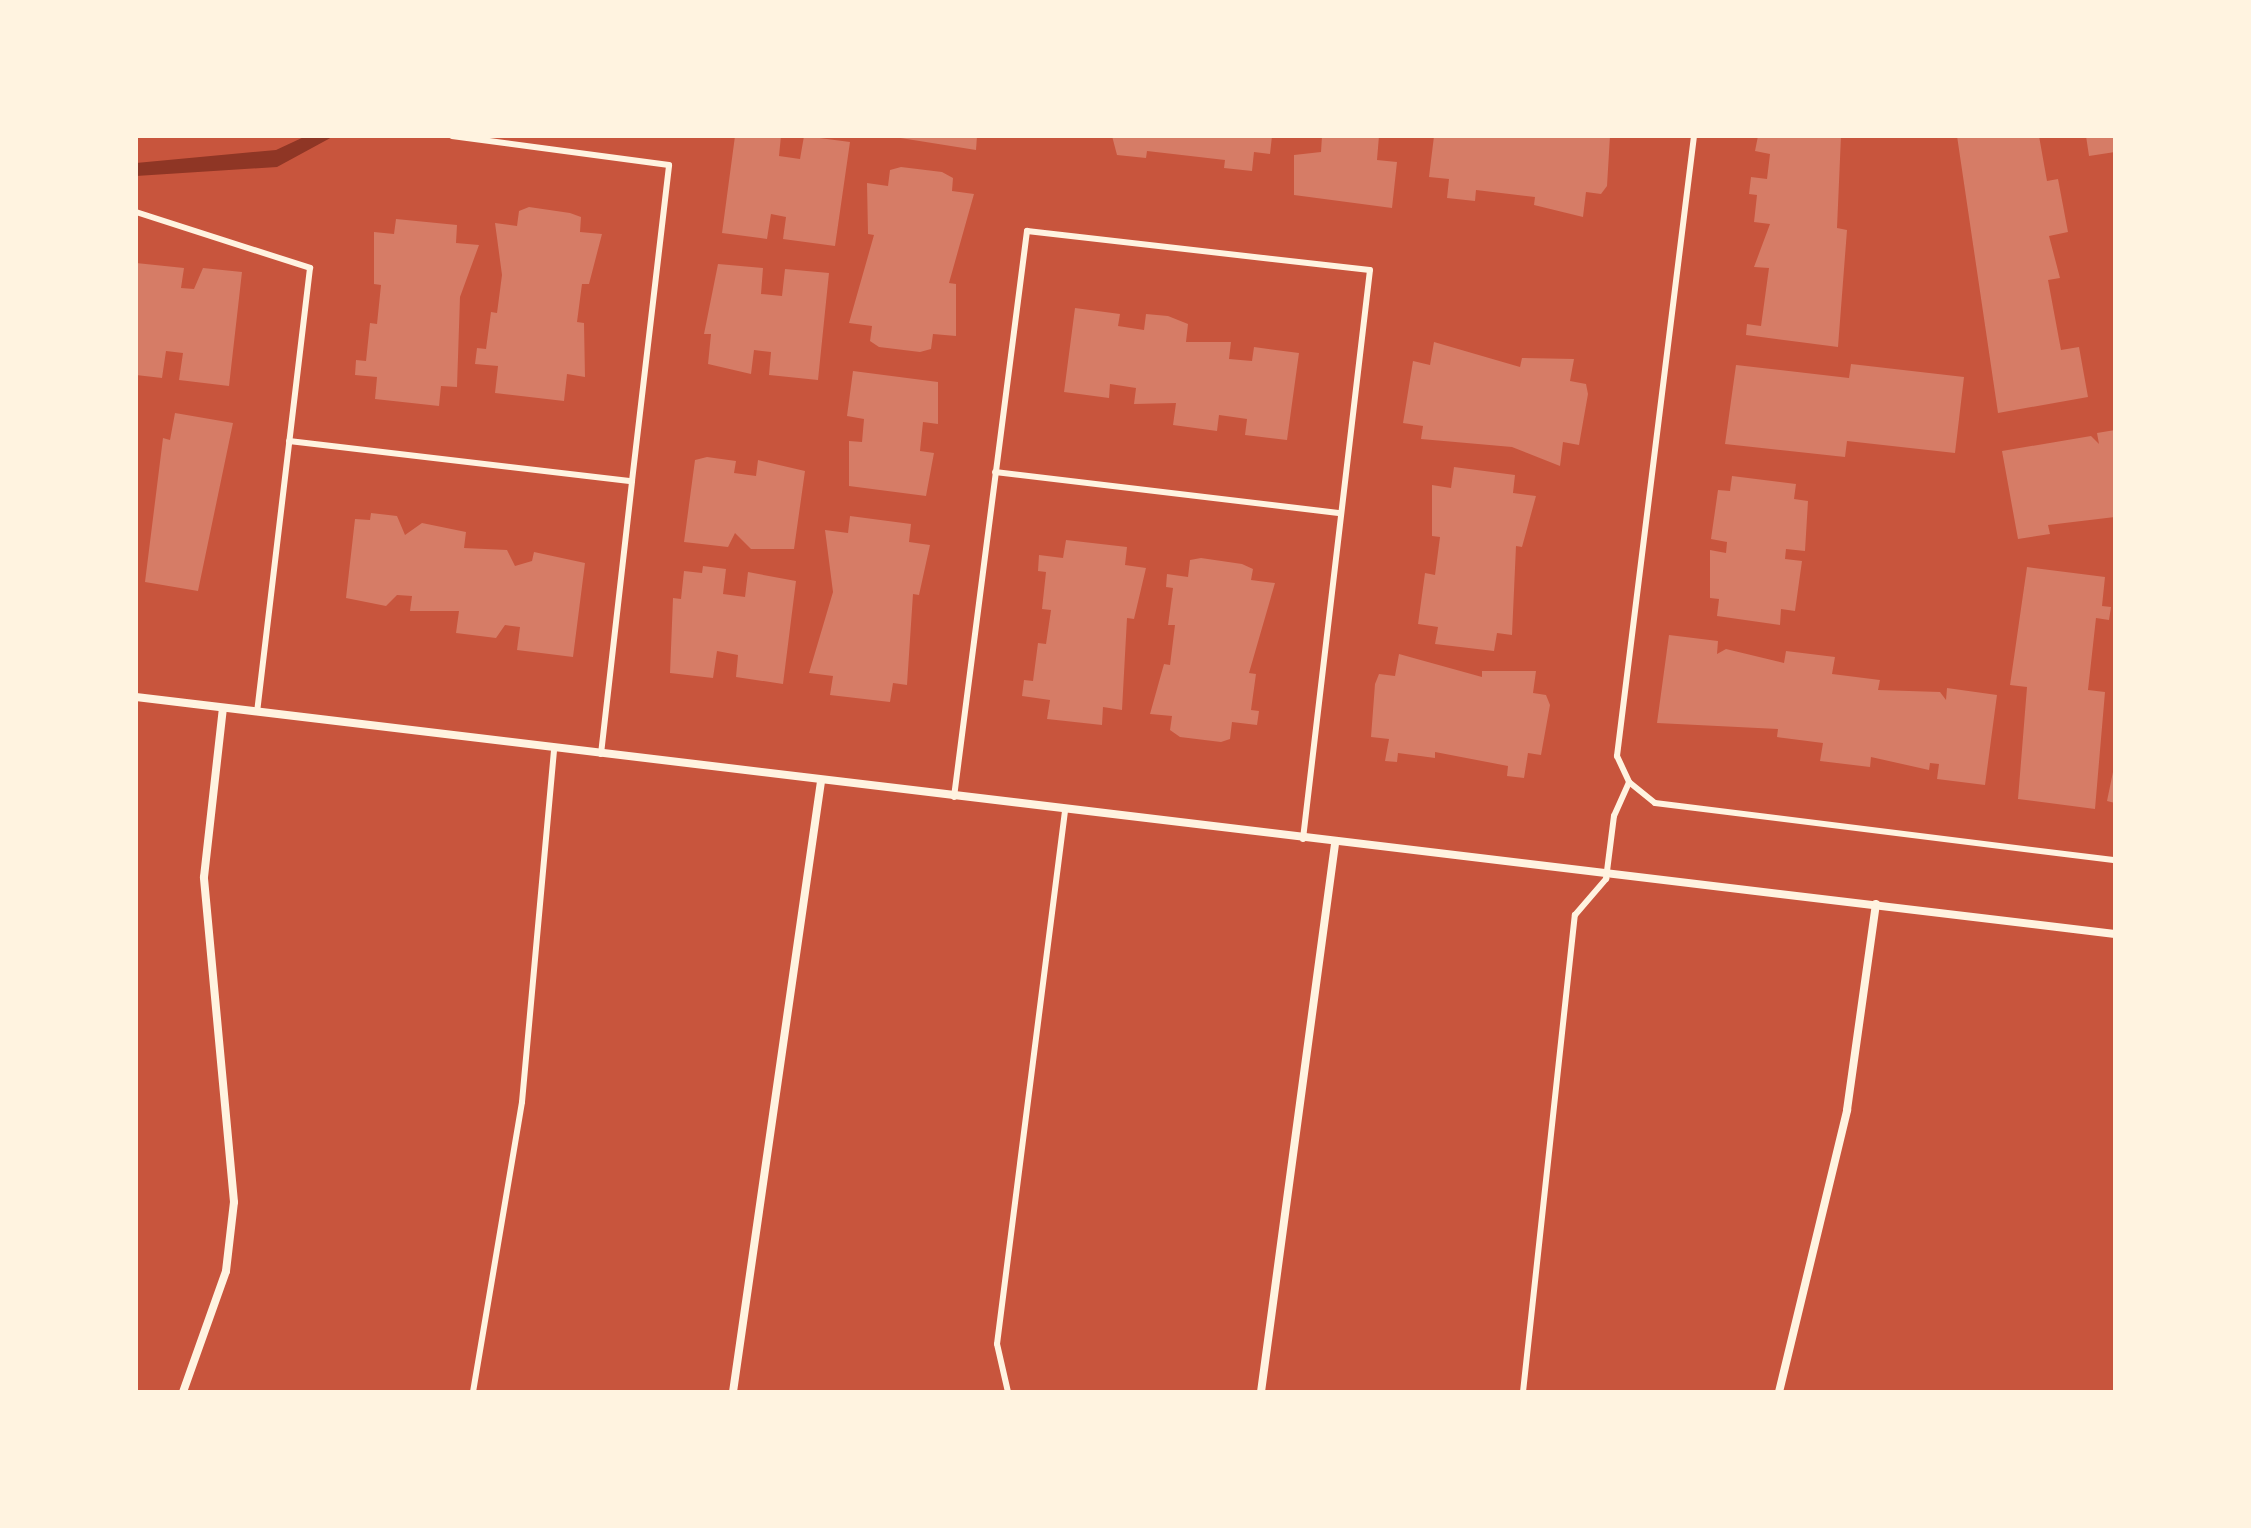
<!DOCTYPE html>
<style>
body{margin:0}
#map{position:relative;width:2251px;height:1528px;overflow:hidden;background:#c8553d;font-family:"Varela Round",sans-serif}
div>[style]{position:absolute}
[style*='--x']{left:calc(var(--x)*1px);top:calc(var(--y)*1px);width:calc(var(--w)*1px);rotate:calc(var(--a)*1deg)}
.water>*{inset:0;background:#8f3625}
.building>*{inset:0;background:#d67c66}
.service>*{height:6px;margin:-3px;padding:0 3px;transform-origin:3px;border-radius:3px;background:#fff3e0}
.minor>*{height:8px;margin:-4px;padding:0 4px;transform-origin:4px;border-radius:4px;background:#fff3e0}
span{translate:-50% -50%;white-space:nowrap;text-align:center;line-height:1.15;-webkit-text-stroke:8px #fff3e0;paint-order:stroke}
.frame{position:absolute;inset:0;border:138px solid #fff3e0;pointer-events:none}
</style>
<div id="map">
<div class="water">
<i style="clip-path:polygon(306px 136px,334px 136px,277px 167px,136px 176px,136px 163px,276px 150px)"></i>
</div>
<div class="building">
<i style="clip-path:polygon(735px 136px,781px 136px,779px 156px,800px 159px,804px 136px,850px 142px,835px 246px,783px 239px,786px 217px,771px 214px,767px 239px,722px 233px)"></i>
<i style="clip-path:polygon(888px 136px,977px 136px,976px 150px)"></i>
<i style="clip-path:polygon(1112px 136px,1272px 136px,1270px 154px,1254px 152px,1252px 171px,1224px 168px,1225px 160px,1147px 151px,1146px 158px,1117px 155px)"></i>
<i style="clip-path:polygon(1322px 136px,1379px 136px,1377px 160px,1397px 162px,1392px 208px,1294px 195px,1294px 155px,1321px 152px)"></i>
<i style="clip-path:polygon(1434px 136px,1610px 136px,1607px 186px,1601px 194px,1586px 192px,1583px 217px,1534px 205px,1535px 197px,1476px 190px,1475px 201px,1447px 198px,1449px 179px,1429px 177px)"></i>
<i style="clip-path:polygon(1758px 136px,1841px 136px,1837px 228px,1847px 230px,1838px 347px,1746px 335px,1747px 324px,1761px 326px,1769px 268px,1754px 267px,1770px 224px,1754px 222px,1757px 195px,1749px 194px,1751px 177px,1767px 179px,1770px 154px,1755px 151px)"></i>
<i style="clip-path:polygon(1957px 136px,2039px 136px,2047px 181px,2058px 179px,2068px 232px,2049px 236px,2060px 278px,2048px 280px,2061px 350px,2079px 347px,2088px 397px,1998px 413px)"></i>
<i style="clip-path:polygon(2086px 136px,2115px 136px,2115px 152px,2089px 156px)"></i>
<i style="clip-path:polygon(901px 167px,942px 172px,953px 178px,952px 191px,974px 194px,949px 283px,956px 284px,956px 336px,933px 334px,931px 349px,920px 352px,879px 347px,870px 341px,872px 326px,849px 323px,874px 235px,868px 234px,867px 183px,888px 186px,890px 170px)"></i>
<i style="clip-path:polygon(529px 207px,570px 213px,581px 217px,580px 232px,602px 234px,589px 284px,582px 284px,577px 322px,584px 323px,585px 377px,567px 374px,564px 401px,495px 393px,498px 366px,475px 364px,477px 348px,486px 349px,491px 312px,497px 313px,502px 275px,495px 223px,517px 226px,519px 211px)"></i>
<i style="clip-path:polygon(396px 219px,457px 225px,456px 243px,479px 245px,460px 297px,457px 387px,441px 386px,439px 406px,375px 399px,377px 377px,355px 375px,356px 360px,366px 361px,370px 323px,377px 324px,381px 285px,374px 284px,374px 232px,394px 234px)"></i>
<i style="clip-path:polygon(136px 263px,184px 268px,181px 288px,194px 289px,203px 268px,242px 272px,229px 386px,179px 380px,183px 353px,166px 351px,162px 378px,136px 375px)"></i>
<i style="clip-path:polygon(718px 264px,763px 268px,761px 294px,782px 296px,785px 269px,829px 273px,818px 380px,769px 375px,771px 352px,754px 350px,751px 374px,708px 364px,711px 334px,704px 334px)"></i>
<i style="clip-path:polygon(1075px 308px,1120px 314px,1118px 326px,1144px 330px,1146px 314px,1168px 316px,1188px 324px,1186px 342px,1231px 342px,1229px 359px,1252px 361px,1254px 347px,1299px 353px,1287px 440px,1245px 435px,1247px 419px,1219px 415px,1217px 431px,1173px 425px,1176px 403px,1134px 404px,1136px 388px,1110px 384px,1109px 398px,1064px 392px)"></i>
<i style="clip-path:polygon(1434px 342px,1520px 367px,1522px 358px,1574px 359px,1570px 381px,1586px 384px,1588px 394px,1579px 445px,1563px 442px,1560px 466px,1512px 447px,1421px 439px,1423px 426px,1403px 423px,1413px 361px,1430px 365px)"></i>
<i style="clip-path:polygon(1851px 364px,1964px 377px,1955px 453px,1847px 441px,1845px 457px,1725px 444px,1736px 365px,1849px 378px)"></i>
<i style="clip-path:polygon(853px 371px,938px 382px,938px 424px,923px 422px,920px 451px,934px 453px,926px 496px,849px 486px,849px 441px,862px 442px,864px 419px,847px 416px)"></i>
<i style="clip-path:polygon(175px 413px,233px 423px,198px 591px,145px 582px,163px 438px,170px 440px)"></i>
<i style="clip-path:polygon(2115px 430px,2115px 517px,2048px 525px,2050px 534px,2018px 539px,2002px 451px,2091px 436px,2099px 444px,2097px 433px)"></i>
<i style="clip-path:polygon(707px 457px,736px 461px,734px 473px,756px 476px,758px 460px,805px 471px,794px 549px,751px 549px,735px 533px,728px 547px,684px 542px,695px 460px)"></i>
<i style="clip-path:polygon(1454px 467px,1515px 475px,1513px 493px,1536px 496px,1522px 547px,1516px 546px,1512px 635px,1497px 633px,1494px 651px,1435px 644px,1438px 627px,1418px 624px,1425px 573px,1435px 575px,1440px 537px,1432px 536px,1432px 485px,1451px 488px)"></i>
<i style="clip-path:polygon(1732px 476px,1796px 484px,1794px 499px,1808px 501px,1805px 551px,1786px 549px,1785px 559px,1802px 561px,1795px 611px,1781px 609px,1780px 625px,1717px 616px,1719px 599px,1710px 598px,1710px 550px,1726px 553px,1727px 542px,1711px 539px,1718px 490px,1730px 491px)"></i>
<i style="clip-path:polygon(371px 513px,397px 516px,405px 535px,422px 523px,466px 532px,464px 548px,507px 550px,515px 566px,532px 561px,534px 552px,585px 563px,573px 657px,517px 650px,520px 627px,505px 625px,496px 638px,456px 633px,459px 611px,410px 611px,412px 596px,397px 595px,386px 606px,346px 598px,355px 519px,370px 520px)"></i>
<i style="clip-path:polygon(850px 516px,911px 524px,909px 542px,930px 545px,919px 595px,913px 594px,907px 685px,893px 683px,890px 702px,830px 695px,833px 676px,809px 673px,833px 592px,825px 530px,848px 533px)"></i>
<i style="clip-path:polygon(1066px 540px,1127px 547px,1125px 565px,1146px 568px,1134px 619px,1127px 618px,1122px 710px,1103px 707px,1102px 725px,1047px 719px,1050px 700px,1022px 696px,1024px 680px,1033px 681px,1038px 643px,1046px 644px,1051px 610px,1042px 609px,1046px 572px,1038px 571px,1039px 555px,1063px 558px)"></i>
<i style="clip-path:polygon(1201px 558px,1242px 564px,1253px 569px,1251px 580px,1275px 583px,1249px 673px,1256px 674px,1251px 710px,1259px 711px,1257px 725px,1232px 722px,1230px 739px,1221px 742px,1180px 737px,1170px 730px,1172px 716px,1150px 714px,1164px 664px,1170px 665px,1175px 625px,1168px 625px,1173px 588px,1166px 587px,1167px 574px,1188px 577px,1190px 560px)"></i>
<i style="clip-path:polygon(703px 566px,726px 569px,723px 594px,745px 597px,748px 572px,796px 581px,783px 684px,736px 677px,738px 655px,717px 651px,713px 678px,670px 673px,673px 598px,681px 599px,684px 571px,702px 573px)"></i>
<i style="clip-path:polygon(2027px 567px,2105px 577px,2102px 606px,2111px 607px,2109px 620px,2096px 618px,2088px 690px,2105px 692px,2095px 809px,2018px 799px,2027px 687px,2010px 685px)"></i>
<i style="clip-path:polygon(1669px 635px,1718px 641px,1717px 654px,1726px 649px,1784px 663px,1786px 651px,1835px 657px,1832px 674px,1880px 680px,1878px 690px,1940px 692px,1946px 700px,1947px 688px,1997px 695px,1985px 785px,1937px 779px,1939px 764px,1930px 763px,1929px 770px,1871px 757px,1870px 767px,1820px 761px,1823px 743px,1777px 737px,1778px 729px,1657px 723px)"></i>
<i style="clip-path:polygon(1399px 654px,1482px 677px,1482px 671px,1536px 671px,1533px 693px,1546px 695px,1550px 705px,1541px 755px,1528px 753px,1524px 778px,1507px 776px,1508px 766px,1435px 752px,1435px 758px,1398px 753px,1397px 762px,1385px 761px,1389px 739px,1371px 737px,1375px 684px,1379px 674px,1395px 676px)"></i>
<i style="clip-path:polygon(2114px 767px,2115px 767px,2115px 803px,2107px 801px)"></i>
</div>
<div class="service">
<i style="--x:1694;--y:136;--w:625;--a:97.08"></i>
<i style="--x:1617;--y:756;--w:29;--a:65"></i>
<i style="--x:1629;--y:782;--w:33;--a:39"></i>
<i style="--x:1655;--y:803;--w:464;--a:7.1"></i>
<i style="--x:136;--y:212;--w:183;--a:17.8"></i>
<i style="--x:310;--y:268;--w:447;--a:96.8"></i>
<i style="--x:289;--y:441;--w:345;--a:6.7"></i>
<i style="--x:632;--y:481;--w:318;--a:-83.3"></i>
<i style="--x:669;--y:165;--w:219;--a:-172.4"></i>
<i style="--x:995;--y:472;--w:348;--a:6.8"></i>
<i style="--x:601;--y:754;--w:275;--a:-83.5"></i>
<i style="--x:954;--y:797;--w:571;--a:-82.65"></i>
<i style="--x:1027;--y:231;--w:345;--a:6.5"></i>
<i style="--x:1370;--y:270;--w:573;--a:96.72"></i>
<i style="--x:473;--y:1392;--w:294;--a:-80.4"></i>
<i style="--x:522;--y:1102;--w:355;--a:-84.8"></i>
<i style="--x:1008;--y:1392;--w:49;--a:-102.9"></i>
<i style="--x:997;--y:1344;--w:537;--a:-82.73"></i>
<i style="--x:1523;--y:1392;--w:480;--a:-83.8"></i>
<i style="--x:1575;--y:915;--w:48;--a:-49.3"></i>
<i style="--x:1606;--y:879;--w:64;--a:-82.8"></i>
<i style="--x:1614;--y:816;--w:37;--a:-66"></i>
</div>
<div class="minor">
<i style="--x:136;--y:697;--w:1993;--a:6.83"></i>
<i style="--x:183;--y:1392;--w:128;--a:-70.4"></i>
<i style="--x:226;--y:1271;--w:69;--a:-83.4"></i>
<i style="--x:234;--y:1202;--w:326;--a:-95.3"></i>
<i style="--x:204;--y:877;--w:170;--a:-83.6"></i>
<i style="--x:733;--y:1392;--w:617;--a:-81.8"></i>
<i style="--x:1261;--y:1392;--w:553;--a:-82.31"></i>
<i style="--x:1779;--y:1392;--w:290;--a:-76.4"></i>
<i style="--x:1847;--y:1110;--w:208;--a:-82"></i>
</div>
<div class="frame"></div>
</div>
